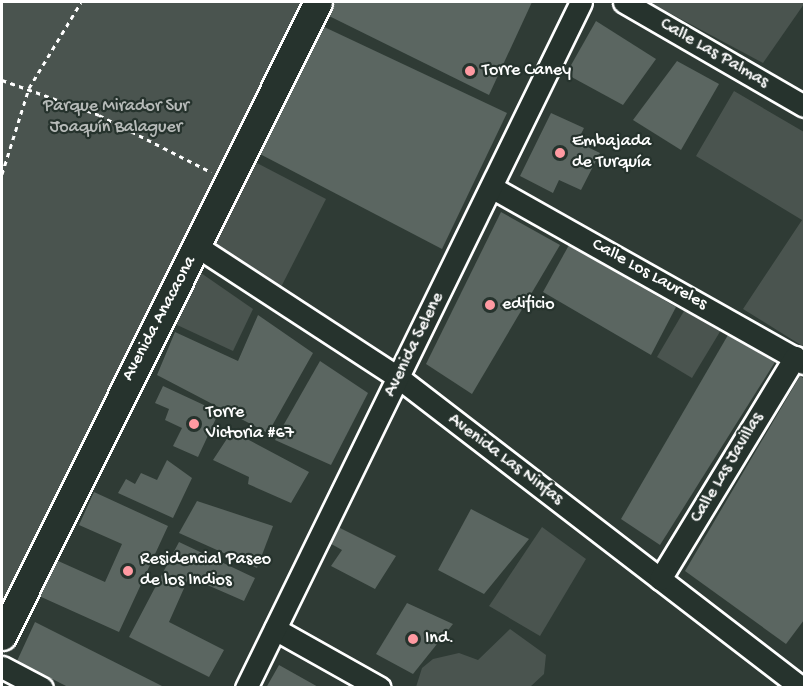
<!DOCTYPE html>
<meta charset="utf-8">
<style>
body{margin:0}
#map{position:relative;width:806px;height:689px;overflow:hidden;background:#2f3b35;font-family:"Gochi Hand",sans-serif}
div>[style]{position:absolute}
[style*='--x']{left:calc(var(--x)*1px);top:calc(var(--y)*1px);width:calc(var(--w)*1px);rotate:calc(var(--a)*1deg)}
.green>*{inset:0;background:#4a544f}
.building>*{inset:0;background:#5b6661}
.path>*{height:3px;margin-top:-1.5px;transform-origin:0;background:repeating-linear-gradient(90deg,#fff 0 4.5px,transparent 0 9px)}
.roads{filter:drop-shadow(2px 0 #fff) drop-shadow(-2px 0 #fff) drop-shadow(0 2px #fff) drop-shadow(0 -2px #fff)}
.minor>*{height:21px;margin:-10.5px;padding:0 10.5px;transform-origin:10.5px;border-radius:10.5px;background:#26332d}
.major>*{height:27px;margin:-13.5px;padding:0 13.5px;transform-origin:13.5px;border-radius:13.5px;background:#26332d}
.dots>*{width:16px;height:16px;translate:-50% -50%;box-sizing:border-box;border:3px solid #26332d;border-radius:50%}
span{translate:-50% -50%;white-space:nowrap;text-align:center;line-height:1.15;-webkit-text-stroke:4.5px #26332d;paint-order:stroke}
.street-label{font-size:18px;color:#fff}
.poi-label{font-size:18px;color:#fff}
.left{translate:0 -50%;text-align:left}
.park-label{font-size:18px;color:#b7bbb9}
.frame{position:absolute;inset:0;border:3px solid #fff;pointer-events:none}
</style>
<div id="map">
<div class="green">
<i style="clip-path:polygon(2px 2px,301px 2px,2px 611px)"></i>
<i style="clip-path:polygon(649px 2px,804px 2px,804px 4px,763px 63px)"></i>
<i style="clip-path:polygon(734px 91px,804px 132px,804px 347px,743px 309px,802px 220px,696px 156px)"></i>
<i style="clip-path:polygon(255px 162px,326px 199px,281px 287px,209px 243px)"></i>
<i style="clip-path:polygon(201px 273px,253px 309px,233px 351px,175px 324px)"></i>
<i style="clip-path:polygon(684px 311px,721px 330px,692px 378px,657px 357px)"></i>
<i style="clip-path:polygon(542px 527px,586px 559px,540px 636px,489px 606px)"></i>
<i style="clip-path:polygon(510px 629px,546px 655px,544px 674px,530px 687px,416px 687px,422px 668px,433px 659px,459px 653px,478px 660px)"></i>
</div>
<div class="building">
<i style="clip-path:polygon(331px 2px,532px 2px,489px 95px,325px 14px)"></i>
<i style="clip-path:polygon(596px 21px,656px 59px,623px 105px,566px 74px)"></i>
<i style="clip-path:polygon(320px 25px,507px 113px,442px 249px,258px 153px)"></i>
<i style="clip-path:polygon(677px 61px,719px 84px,681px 150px,633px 120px)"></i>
<i style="clip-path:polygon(551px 113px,584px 128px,577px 142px,600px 153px,581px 190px,559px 180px,553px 193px,520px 176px)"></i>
<i style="clip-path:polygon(501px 212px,560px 245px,472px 394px,426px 364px)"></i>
<i style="clip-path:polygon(569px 245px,676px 307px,651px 355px,543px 292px)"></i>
<i style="clip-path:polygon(258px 315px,313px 353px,268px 433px,157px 375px,175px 332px,238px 361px)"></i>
<i style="clip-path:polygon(728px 335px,775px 362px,660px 545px,621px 519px)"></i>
<i style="clip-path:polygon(320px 361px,368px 393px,331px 465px,275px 440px)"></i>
<i style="clip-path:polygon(800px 376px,804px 379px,804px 620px,786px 644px,685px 571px)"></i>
<i style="clip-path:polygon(163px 386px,219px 412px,198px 457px,173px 446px,182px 428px,165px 420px,169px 409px,155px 403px)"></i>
<i style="clip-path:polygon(232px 431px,309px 472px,291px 503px,248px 484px,249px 477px,213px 460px)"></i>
<i style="clip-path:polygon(167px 460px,192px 478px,173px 518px,118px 493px,126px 479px,135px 484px,141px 473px,157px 480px)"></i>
<i style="clip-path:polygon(94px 492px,168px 526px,119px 632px,39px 596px,56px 560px,105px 582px,122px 544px,79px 525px)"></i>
<i style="clip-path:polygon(197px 501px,273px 526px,257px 568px,179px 533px)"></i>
<i style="clip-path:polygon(471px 509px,529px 539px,484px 594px,438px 570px)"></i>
<i style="clip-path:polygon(336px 526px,396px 556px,375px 589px,331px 566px,342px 550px,326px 541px)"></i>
<i style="clip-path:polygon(179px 542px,255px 578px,244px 601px,189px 577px,169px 622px,224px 650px,209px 677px,129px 637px)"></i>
<i style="clip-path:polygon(407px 603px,453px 624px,413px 674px,376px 654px)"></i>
<i style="clip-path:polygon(35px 622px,166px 688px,70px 688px,17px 661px)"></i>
<i style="clip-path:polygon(279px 665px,320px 688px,266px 688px)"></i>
</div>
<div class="path">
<i style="--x:2;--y:80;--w:103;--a:19.8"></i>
<i style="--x:99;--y:115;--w:126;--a:27"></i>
<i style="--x:2;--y:174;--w:90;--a:-72.6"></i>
<i style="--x:29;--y:88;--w:100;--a:-58.8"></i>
</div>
<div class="roads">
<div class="minor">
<i style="--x:624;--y:2;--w:208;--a:30"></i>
<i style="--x:493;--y:188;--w:357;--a:29.4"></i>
<i style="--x:198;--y:247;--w:240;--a:33.1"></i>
<i style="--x:399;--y:378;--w:508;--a:37.57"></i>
<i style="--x:660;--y:579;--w:260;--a:-58.7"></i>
<i style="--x:275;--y:629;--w:120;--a:29.3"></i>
<i style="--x:2;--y:667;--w:45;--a:27.7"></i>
<i style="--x:246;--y:688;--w:763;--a:-63.97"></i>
</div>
<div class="major">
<i style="--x:2;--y:636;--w:708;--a:-63.51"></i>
</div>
</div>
<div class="dots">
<i style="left:470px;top:71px;background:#ff9aa2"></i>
<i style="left:560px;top:153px;background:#ff9aa2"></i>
<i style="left:490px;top:305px;background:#ff9aa2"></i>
<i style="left:194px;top:424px;background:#ff9aa2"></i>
<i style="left:128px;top:571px;background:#ff9aa2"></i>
<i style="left:413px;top:639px;background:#ff9aa2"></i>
</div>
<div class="street-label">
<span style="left:714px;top:54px;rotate:30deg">Calle Las Palmas</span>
<span style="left:649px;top:275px;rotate:29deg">Calle Los Laureles</span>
<span style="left:160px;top:319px;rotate:-62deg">Avenida Anacaona</span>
<span style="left:415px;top:345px;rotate:-64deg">Avenida Selene</span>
<span style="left:505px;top:460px;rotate:37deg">Avenida Las Ninfas</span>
<span style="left:728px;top:468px;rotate:-59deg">Calle Las Javillas</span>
</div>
<div class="poi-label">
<span class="left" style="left:482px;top:71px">Torre Caney</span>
<span class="left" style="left:572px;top:153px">Embajada<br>de Turquía</span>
<span class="left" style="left:502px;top:305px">edificio</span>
<span class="left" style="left:206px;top:424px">Torre<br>Victoria #67</span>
<span class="left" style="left:140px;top:571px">Residencial Paseo<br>de los Indios</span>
<span class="left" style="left:425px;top:639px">Ind.</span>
</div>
<div class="park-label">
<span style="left:116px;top:118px">Parque Mirador Sur<br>Joaquín Balaguer</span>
</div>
<div class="frame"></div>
</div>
